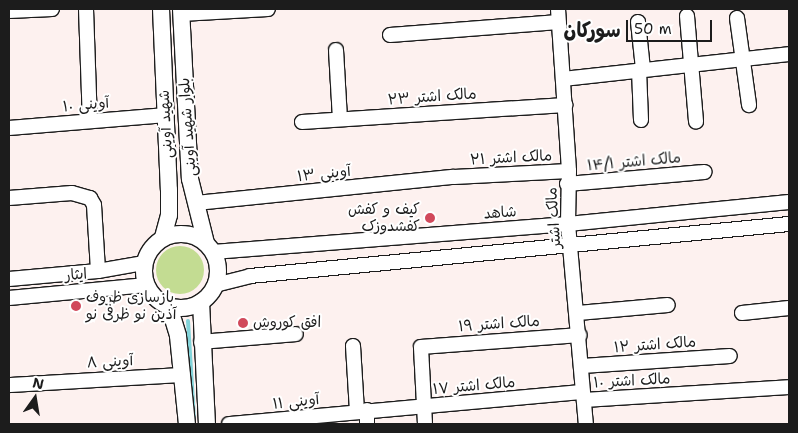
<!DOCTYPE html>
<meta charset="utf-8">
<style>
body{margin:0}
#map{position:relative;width:798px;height:433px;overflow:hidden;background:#fdf1ef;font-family:"Shantell Sans","Playpen Sans Arabic",sans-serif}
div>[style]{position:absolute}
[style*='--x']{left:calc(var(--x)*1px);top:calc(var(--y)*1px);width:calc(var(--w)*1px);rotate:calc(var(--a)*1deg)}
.green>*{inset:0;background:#c3dc92}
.round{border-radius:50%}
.stream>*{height:4px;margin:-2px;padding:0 2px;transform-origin:2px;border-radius:2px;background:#82d4da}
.roads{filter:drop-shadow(1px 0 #1c1c1c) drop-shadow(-1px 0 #1c1c1c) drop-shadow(0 1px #1c1c1c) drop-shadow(0 -1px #1c1c1c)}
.minor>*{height:14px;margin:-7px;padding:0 7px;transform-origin:7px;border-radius:7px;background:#fff}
.major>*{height:16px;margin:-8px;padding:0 8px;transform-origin:8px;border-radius:8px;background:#fff}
.major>.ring{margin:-8px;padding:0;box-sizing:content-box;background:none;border:16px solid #fff;border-radius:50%}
.dots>*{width:14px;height:14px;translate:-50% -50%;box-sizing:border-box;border:2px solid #fff;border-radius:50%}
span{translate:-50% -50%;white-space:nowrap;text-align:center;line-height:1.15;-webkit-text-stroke:4px #fff;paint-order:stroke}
.street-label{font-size:15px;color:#1c1c1c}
.poi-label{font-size:15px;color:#1c1c1c}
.right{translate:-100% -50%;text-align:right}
.left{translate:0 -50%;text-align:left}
.district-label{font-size:20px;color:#1c1c1c;font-weight:700}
.frame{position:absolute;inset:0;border:10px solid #1c1c1c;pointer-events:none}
.north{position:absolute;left:10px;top:373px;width:50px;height:50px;-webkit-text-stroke:4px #fff;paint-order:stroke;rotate:13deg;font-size:14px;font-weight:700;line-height:20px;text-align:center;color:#1c1c1c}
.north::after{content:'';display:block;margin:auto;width:18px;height:22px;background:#1c1c1c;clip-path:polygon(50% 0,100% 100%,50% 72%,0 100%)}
.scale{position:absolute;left:626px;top:20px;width:86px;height:22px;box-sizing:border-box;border:2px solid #1c1c1c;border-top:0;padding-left:6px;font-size:15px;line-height:18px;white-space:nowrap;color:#1c1c1c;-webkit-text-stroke:4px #fff;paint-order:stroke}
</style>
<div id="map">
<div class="green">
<i class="round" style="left:156px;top:246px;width:48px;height:48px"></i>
</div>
<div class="stream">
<i style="--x:188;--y:321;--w:97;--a:86.5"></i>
</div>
<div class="roads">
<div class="minor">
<i style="--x:86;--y:9;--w:112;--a:88"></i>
<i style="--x:558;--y:9;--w:162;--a:86.1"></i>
<i style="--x:569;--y:171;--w:53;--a:91.1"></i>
<i style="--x:568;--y:224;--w:201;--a:84.9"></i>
<i style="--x:9;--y:11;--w:43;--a:-2.7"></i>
<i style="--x:181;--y:14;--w:87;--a:-3.3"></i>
<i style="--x:687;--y:16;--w:106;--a:85.1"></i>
<i style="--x:737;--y:18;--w:88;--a:82.1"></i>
<i style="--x:638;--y:22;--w:47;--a:83.9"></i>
<i style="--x:390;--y:35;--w:169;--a:-4.4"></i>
<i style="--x:336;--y:50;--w:69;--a:86.7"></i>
<i style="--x:639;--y:70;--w:50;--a:87.7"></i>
<i style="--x:563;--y:79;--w:227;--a:-6.3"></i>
<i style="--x:302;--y:122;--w:264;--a:-3.7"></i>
<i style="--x:9;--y:128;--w:158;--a:-4.7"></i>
<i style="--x:567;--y:184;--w:138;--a:-5"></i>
<i style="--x:9;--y:198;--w:63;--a:-4.5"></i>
<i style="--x:72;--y:193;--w:19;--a:16"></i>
<i style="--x:90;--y:198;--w:8;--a:60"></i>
<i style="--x:94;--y:205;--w:66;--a:86.5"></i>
<i style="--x:196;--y:203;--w:259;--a:-5.8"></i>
<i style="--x:454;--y:177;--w:115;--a:-3"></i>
<i style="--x:213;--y:252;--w:356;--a:-4.5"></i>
<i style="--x:568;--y:224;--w:222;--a:-5.7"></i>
<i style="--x:9;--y:279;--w:89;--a:-5.1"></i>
<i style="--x:98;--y:271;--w:47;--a:-9.9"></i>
<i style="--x:215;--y:285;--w:36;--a:-14"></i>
<i style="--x:250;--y:276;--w:542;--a:-5.51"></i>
<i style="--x:9;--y:298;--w:138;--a:-5.4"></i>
<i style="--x:578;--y:313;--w:90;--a:-5.1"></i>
<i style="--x:742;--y:313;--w:47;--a:-6.1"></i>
<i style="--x:201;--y:342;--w:95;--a:-4.8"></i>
<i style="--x:353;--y:346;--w:65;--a:86.5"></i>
<i style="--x:582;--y:366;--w:148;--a:-3.9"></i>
<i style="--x:9;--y:385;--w:174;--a:-3.3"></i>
<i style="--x:584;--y:400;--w:205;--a:-3.6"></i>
<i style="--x:367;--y:410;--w:14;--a:90"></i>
<i style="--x:229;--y:424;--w:355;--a:-5.2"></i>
<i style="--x:425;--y:424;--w:77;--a:-93"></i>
<i style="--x:421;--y:347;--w:159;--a:-4.3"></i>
</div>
<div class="major">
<i style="--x:161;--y:9;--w:181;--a:87.5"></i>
<i style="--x:169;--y:190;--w:25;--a:90"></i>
<i style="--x:169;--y:215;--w:24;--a:105"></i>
<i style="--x:181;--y:9;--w:170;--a:87"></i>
<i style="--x:190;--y:179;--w:66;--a:76"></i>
<i class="ring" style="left:144px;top:234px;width:58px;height:58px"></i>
<i style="--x:201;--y:302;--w:122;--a:87.2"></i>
<i style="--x:169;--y:306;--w:31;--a:73"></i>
<i style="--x:178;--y:336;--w:88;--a:84.2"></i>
</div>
</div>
<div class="dots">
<i style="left:430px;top:218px;background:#d1495b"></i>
<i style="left:76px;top:306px;background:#d1495b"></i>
<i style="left:243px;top:323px;background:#d1495b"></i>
</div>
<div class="street-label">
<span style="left:432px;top:97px;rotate:-4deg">مالک اشتر ۲۳</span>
<span style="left:86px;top:105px;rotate:-5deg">۱۰ آوینی</span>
<span style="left:166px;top:124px;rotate:-93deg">شهید آوینی</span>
<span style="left:188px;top:127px;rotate:-94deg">بلوار شهید آوینی</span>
<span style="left:511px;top:158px;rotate:-3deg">مالک اشتر ۲۱</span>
<span style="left:634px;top:162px;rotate:-5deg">مالک اشتر ۱۴/۱</span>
<span style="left:324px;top:174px;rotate:-6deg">آوینی ۱۳</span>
<span style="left:500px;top:213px;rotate:-4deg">شاهد</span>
<span style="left:554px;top:218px;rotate:-94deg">مالک اشتر</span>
<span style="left:76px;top:275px;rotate:-5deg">ایثار</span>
<span style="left:499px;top:324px;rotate:-4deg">مالک اشتر ۱۹</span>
<span style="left:655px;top:345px;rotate:-4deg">مالک اشتر ۱۲</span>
<span style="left:110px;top:362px;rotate:-3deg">۸ آوینی</span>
<span style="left:632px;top:381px;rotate:-3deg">مالک اشتر ۱۰</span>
<span style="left:474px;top:386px;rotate:-5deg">مالک اشتر ۱۷</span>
<span style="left:296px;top:402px;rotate:-6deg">۱۱ آوینی</span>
</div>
<div class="poi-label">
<span class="right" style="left:420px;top:218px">کیف و کفش<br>کفشدوزک</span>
<span class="left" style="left:86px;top:306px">بازسازی ظروف<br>آذین نو ظرفی نو</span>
<span class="left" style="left:253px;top:323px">افق کوروش</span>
</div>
<div class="district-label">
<span style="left:592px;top:30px">سورکان</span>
</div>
<div class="frame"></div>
<div class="north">N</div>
<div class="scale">50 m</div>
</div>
